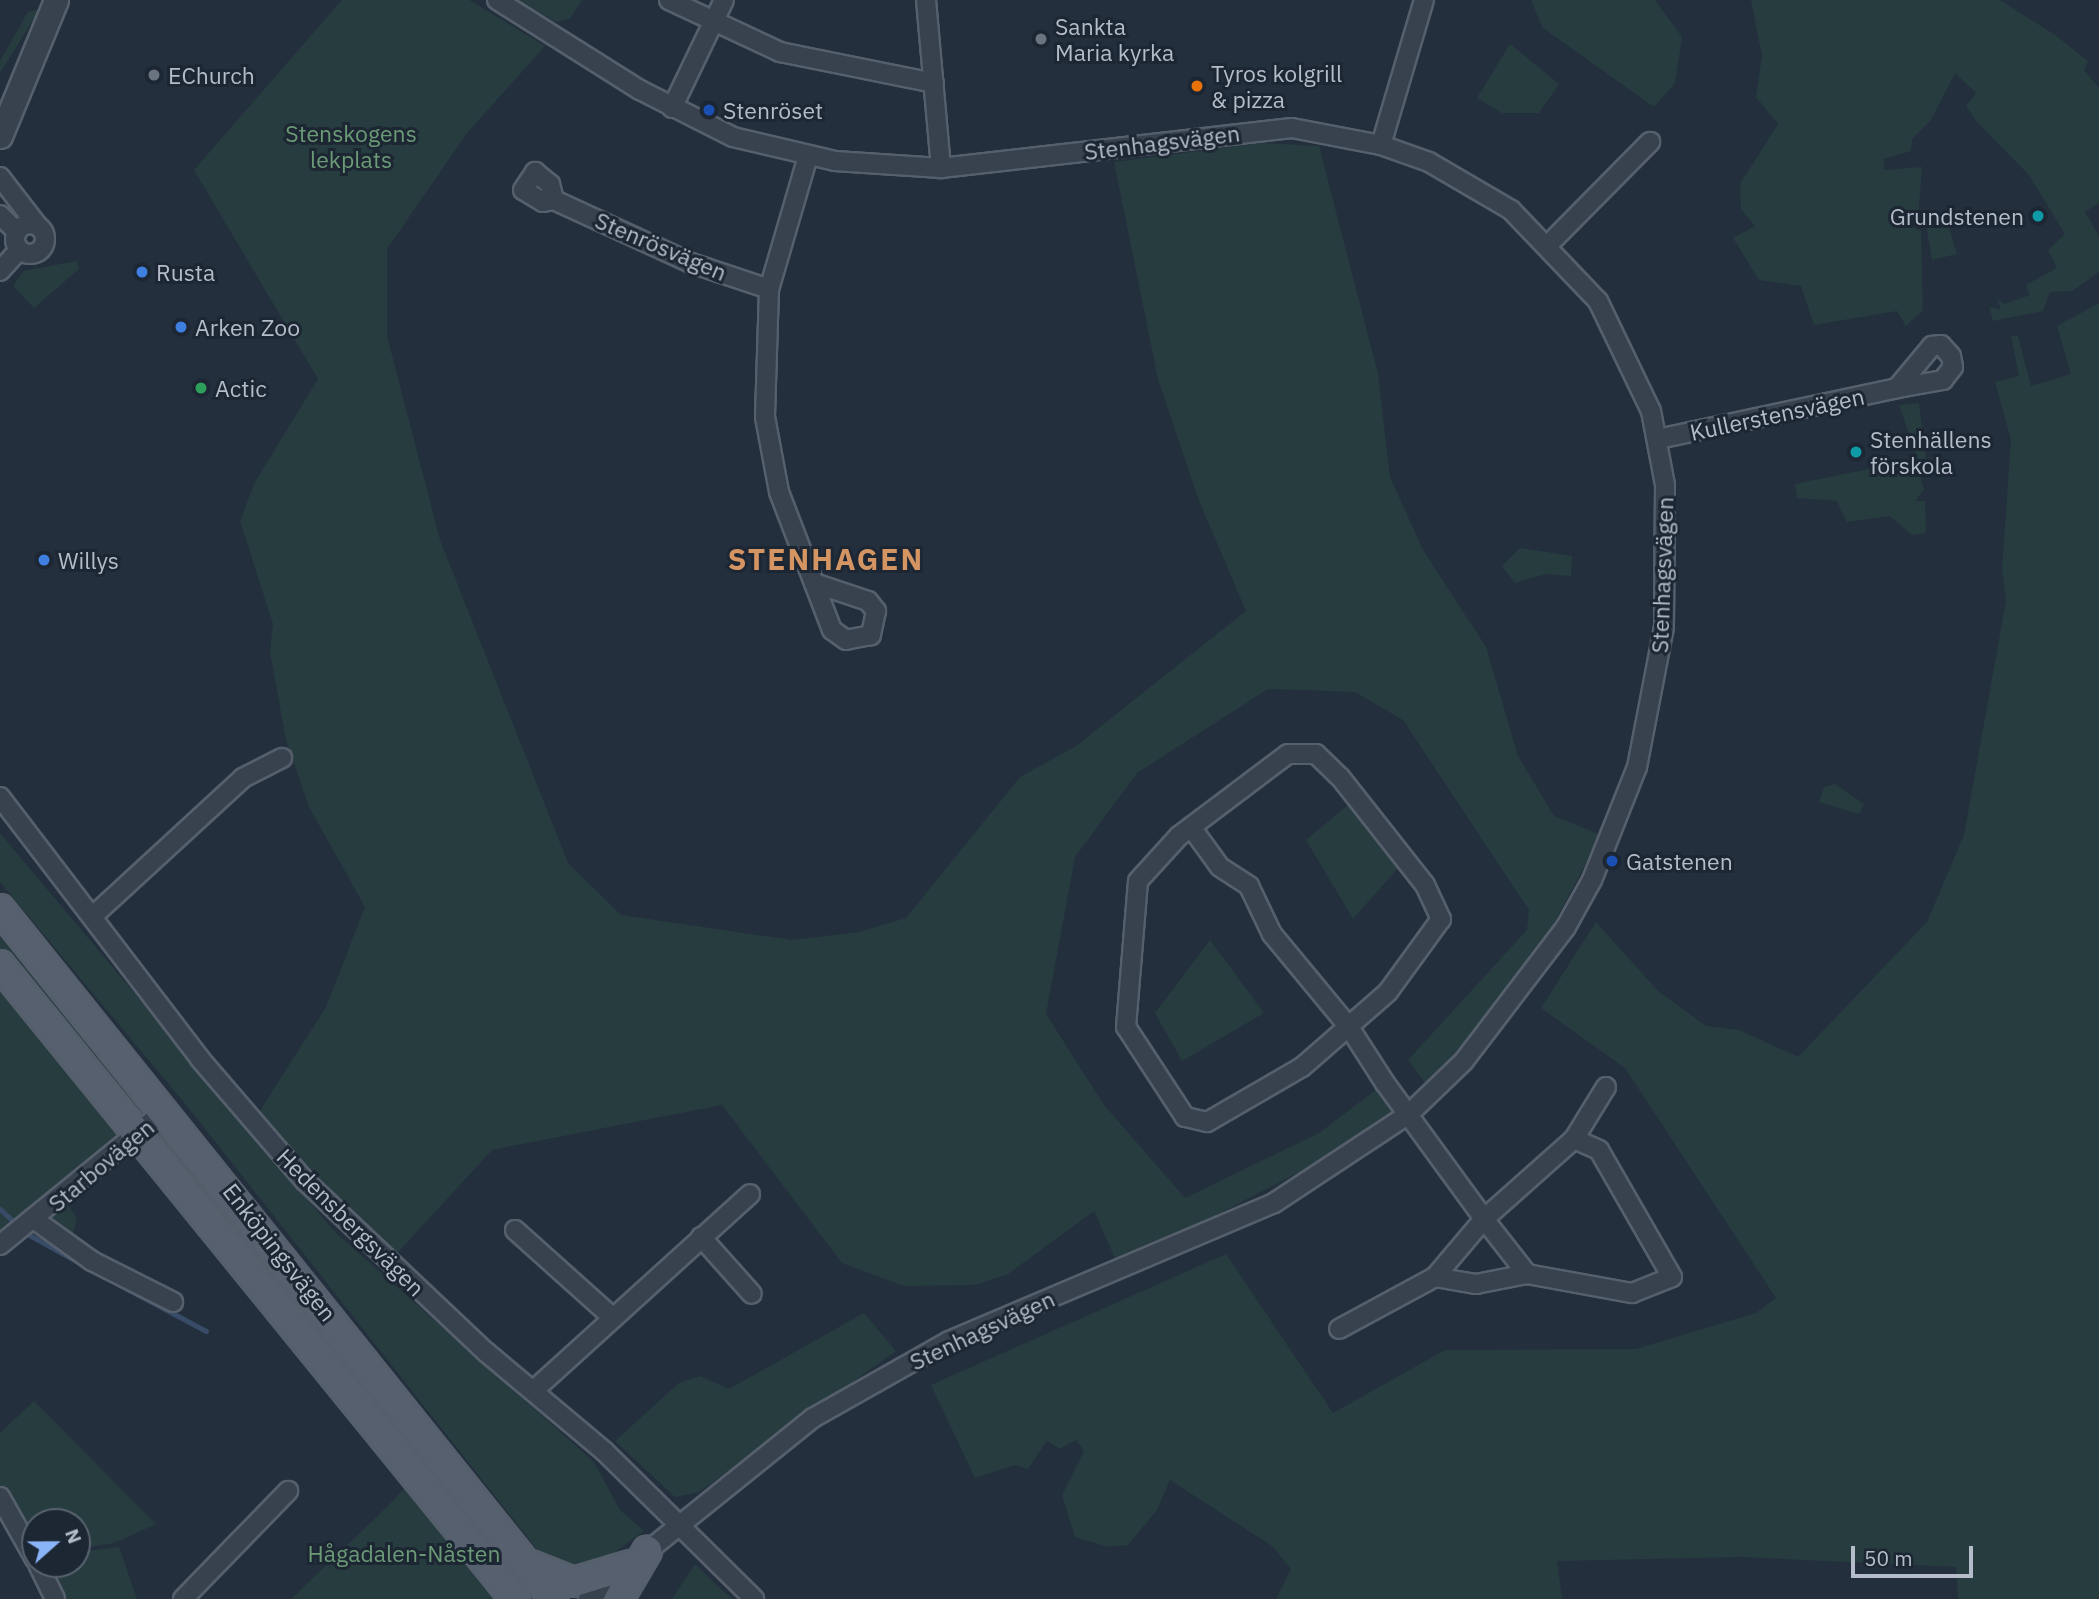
<!DOCTYPE html>
<meta charset="utf-8">
<style>
body{margin:0}
#map{position:relative;width:2099px;height:1599px;overflow:hidden;background:#242f3e;font-family:"IBM Plex Sans",sans-serif}
div>[style]{position:absolute}
[style*='--x']{left:calc(var(--x)*1px);top:calc(var(--y)*1px);width:calc(var(--w)*1px);rotate:calc(var(--a)*1deg)}
.green>*{inset:0;background:#263c3f}
.stream>*{height:5px;margin:-2.5px;padding:0 2.5px;transform-origin:2.5px;border-radius:2.5px;background:#394c67}
.roads{filter:drop-shadow(2px 0 #565f6c) drop-shadow(-2px 0 #565f6c) drop-shadow(0 2px #565f6c) drop-shadow(0 -2px #565f6c)}
.minor>*{height:18px;margin:-9px;padding:0 9px;transform-origin:9px;border-radius:9px;background:#38414e}
.minor>.ring{margin:-9px;padding:0;box-sizing:content-box;background:none;border:18px solid #38414e;border-radius:50%}
.tertiary>*{height:23px;margin:-11.5px;padding:0 11.5px;transform-origin:11.5px;border-radius:11.5px;background:#38414e}
.primary>*{height:28px;margin:-14px;padding:0 14px;transform-origin:14px;border-radius:14px;background:#56606e}
.dots>*{width:19px;height:19px;translate:-50% -50%;box-sizing:border-box;border:4px solid #1d2633;border-radius:50%}
span{translate:-50% -50%;white-space:nowrap;text-align:center;line-height:1.15;-webkit-text-stroke:6px #1d2633;paint-order:stroke}
.poi-label{font-size:23px;color:#b4bcc9}
.left{translate:0 -50%;text-align:left}
.right{translate:-100% -50%;text-align:right}
.park-label{font-size:23px;color:#6b9a76}
.street-label{font-size:23px;color:#b4bcc9}
.district-label{font-size:30px;color:#d59563;font-weight:700;letter-spacing:2px}
.north{position:absolute;left:21px;top:1508px;width:70px;height:70px;box-sizing:border-box;background:#1d2633;border:2px solid #59626f;border-radius:50%;rotate:69deg;font-size:19px;font-weight:700;line-height:28px;text-align:center;color:#b4bcc9}
.north::after{content:'';display:block;margin:auto;width:24px;height:32px;background:#8ab4f8;clip-path:polygon(50% 0,100% 100%,50% 72%,0 100%)}
.scale{position:absolute;left:1851px;top:1546px;width:122px;height:32px;box-sizing:border-box;border:4px solid #b4bcc9;border-top:0;padding-left:9px;font-size:21px;line-height:24px;white-space:nowrap;color:#b4bcc9;-webkit-text-stroke:5px #1d2633;paint-order:stroke}
</style>
<div id="map">
<div class="green">
<i style="clip-path:polygon(342px 0,469px 0,545px 46px,467px 133px,387px 249px,387px 336px,440px 540px,568px 863px,621px 915px,792px 940px,859px 932px,906px 918px,1020px 777px,1076px 746px,1246px 611px,1199px 501px,1158px 379px,1114px 162px,1260px 143px,1319px 146px,1378px 374px,1390px 477px,1423px 550px,1486px 647px,1518px 756px,1554px 816px,1601px 835px,1543px 944px,1462px 1048px,1426px 1084px,1408px 1060px,1527px 930px,1529px 910px,1403px 720px,1355px 692px,1268px 689px,1137px 773px,1075px 857px,1046px 1014px,1104px 1105px,1185px 1198px,1319px 1133px,1385px 1083px,1400px 1108px,1320px 1161px,1211px 1218px,1115px 1258px,1094px 1211px,1008px 1274px,975px 1285px,904px 1286px,842px 1263px,722px 1105px,492px 1150px,389px 1262px,256px 1117px,326px 1007px,365px 907px,309px 807px,286px 740px,270px 652px,273px 624px,240px 521px,255px 482px,318px 379px,194px 170px)"></i>
<i style="clip-path:polygon(517px 0,582px 0,570px 19px,556px 22px)"></i>
<i style="clip-path:polygon(1531px 0,1655px 0,1682px 37px,1675px 83px,1654px 107px,1543px 28px)"></i>
<i style="clip-path:polygon(1751px 0,2000px 0,2055px 35px,2088px 61px,2084px 70px,2099px 88px,2099px 203px,2085px 212px,2099px 236px,2099px 272px,2072px 291px,2050px 292px,2043px 311px,1993px 321px,1989px 307px,2001px 310px,1997px 298px,2004px 304px,2030px 295px,2026px 285px,2057px 268px,2048px 250px,2065px 234px,2029px 175px,1976px 121px,1966px 106px,1976px 93px,1955px 73px,1931px 120px,1912px 139px,1911px 151px,1884px 159px,1884px 170px,1922px 167px,1918px 218px,1897px 220px,1921px 231px,1923px 310px,1906px 326px,1897px 311px,1814px 325px,1801px 286px,1759px 280px,1733px 238px,1755px 226px,1741px 209px,1740px 184px,1778px 124px,1756px 97px,1762px 56px)"></i>
<i style="clip-path:polygon(40px 9px,0 73px,0 61px,28px 12px)"></i>
<i style="clip-path:polygon(1510px 44px,1559px 84px,1539px 113px,1502px 113px,1477px 98px)"></i>
<i style="clip-path:polygon(1945px 215px,1957px 254px,1932px 260px,1925px 218px)"></i>
<i style="clip-path:polygon(77px 261px,79px 269px,34px 308px,13px 286px,23px 271px)"></i>
<i style="clip-path:polygon(2099px 303px,2099px 1599px,1958px 1599px,1956px 1567px,1741px 1557px,1557px 1561px,1562px 1599px,1276px 1599px,1291px 1569px,1272px 1546px,1170px 1480px,1157px 1510px,1128px 1545px,1108px 1547px,1075px 1537px,1062px 1495px,1084px 1451px,1076px 1440px,1060px 1449px,1047px 1441px,1028px 1469px,1015px 1465px,975px 1478px,931px 1385px,1226px 1254px,1333px 1413px,1445px 1350px,1636px 1349px,1756px 1313px,1776px 1298px,1625px 1068px,1541px 1008px,1596px 922px,1658px 991px,1706px 1026px,1739px 1030px,1798px 1057px,1927px 922px,1964px 835px,2006px 601px,2002px 569px,2011px 440px,1995px 382px,2019px 376px,2011px 336px,2018px 336px,2031px 386px,2071px 374px,2057px 326px)"></i>
<i style="clip-path:polygon(1919px 403px,1927px 467px,1918px 468px,1924px 490px,1915px 501px,1925px 501px,1926px 533px,1912px 535px,1890px 516px,1847px 522px,1837px 501px,1797px 498px,1795px 484px,1918px 459px,1899px 405px)"></i>
<i style="clip-path:polygon(1520px 548px,1572px 556px,1571px 576px,1545px 574px,1515px 583px,1502px 566px)"></i>
<i style="clip-path:polygon(1835px 784px,1864px 804px,1859px 814px,1819px 802px,1824px 787px)"></i>
<i style="clip-path:polygon(1350px 803px,1399px 867px,1353px 919px,1306px 840px)"></i>
<i style="clip-path:polygon(0 833px,334px 1231px,594px 1462px,620px 1510px,644px 1531px,588px 1572px,543px 1557px,191px 1111px,0 882px)"></i>
<i style="clip-path:polygon(0 937px,91px 1043px,88px 1048px,0 951px)"></i>
<i style="clip-path:polygon(1210px 940px,1264px 1013px,1182px 1061px,1155px 1013px)"></i>
<i style="clip-path:polygon(0 981px,131px 1138px,0 1252px)"></i>
<i style="clip-path:polygon(65px 1201px,77px 1218px,72px 1238px,41px 1221px)"></i>
<i style="clip-path:polygon(864px 1313px,896px 1351px,699px 1492px,675px 1497px,615px 1441px,679px 1383px,700px 1376px,729px 1389px)"></i>
<i style="clip-path:polygon(34px 1401px,156px 1524px,114px 1543px,78px 1549px,77px 1522px,35px 1522px,35px 1536px,20px 1531px,0 1497px,0 1433px)"></i>
<i style="clip-path:polygon(409px 1483px,496px 1599px,291px 1599px,389px 1505px)"></i>
<i style="clip-path:polygon(119px 1547px,137px 1599px,60px 1599px,43px 1564px,77px 1564px,77px 1552px)"></i>
<i style="clip-path:polygon(695px 1564px,724px 1592px,733px 1599px,672px 1599px)"></i>
</div>
<div class="stream">
<i style="--x:0;--y:1209;--w:21;--a:43"></i>
<i style="--x:24;--y:1232;--w:68;--a:29.2"></i>
<i style="--x:116;--y:1283;--w:102;--a:28.1"></i>
</div>
<div class="roads">
<div class="minor">
<i style="--x:497;--y:0;--w:169;--a:32.2"></i>
<i style="--x:640;--y:90;--w:104;--a:26.8"></i>
<i style="--x:733;--y:137;--w:105;--a:13.2"></i>
<i style="--x:835;--y:161;--w:106;--a:3.8"></i>
<i style="--x:941;--y:168;--w:353;--a:-6.5"></i>
<i style="--x:1292;--y:128;--w:91;--a:10.8"></i>
<i style="--x:1381;--y:145;--w:51;--a:19.5"></i>
<i style="--x:1429;--y:162;--w:95;--a:30.3"></i>
<i style="--x:1511;--y:210;--w:126;--a:46.3"></i>
<i style="--x:1598;--y:301;--w:122;--a:64.3"></i>
<i style="--x:1651;--y:411;--w:75;--a:79.3"></i>
<i style="--x:1665;--y:485;--w:142;--a:90.4"></i>
<i style="--x:1664;--y:627;--w:143;--a:100.9"></i>
<i style="--x:1637;--y:767;--w:122;--a:111.7"></i>
<i style="--x:1592;--y:880;--w:54;--a:119"></i>
<i style="--x:1566;--y:927;--w:168;--a:127.3"></i>
<i style="--x:1464;--y:1061;--w:76;--a:136.1"></i>
<i style="--x:1409;--y:1114;--w:162;--a:146.6"></i>
<i style="--x:1274;--y:1203;--w:353;--a:157"></i>
<i style="--x:949;--y:1341;--w:156;--a:150.5"></i>
<i style="--x:813;--y:1418;--w:222;--a:141.2"></i>
<i style="--x:669;--y:0;--w:123;--a:25.1"></i>
<i style="--x:780;--y:52;--w:157;--a:11.4"></i>
<i style="--x:926;--y:0;--w:169;--a:84.9"></i>
<i style="--x:672;--y:108;--w:120;--a:-64.3"></i>
<i style="--x:1381;--y:145;--w:151;--a:-73.5"></i>
<i style="--x:808;--y:156;--w:139;--a:106.3"></i>
<i style="--x:769;--y:289;--w:128;--a:91.8"></i>
<i style="--x:765;--y:417;--w:76;--a:79.4"></i>
<i style="--x:779;--y:492;--w:97;--a:69"></i>
<i style="--x:814;--y:583;--w:57;--a:18.4"></i>
<i style="--x:868;--y:601;--w:13;--a:51"></i>
<i style="--x:876;--y:611;--w:25;--a:102"></i>
<i style="--x:871;--y:635;--w:25;--a:169"></i>
<i style="--x:846;--y:640;--w:17;--a:-144"></i>
<i style="--x:832;--y:630;--w:50;--a:-111"></i>
<i style="--x:0;--y:177;--w:61;--a:52.4"></i>
<i style="--x:554;--y:200;--w:11;--a:170"></i>
<i style="--x:543;--y:202;--w:23;--a:-149"></i>
<i style="--x:523;--y:190;--w:22;--a:-56"></i>
<i style="--x:535;--y:172;--w:19;--a:39"></i>
<i style="--x:550;--y:184;--w:16;--a:76"></i>
<i style="--x:554;--y:200;--w:151;--a:24.7"></i>
<i style="--x:691;--y:263;--w:82;--a:18.4"></i>
<i style="--x:0;--y:215;--w:24;--a:45"></i>
<i class="ring" style="left:15px;top:224px;width:12px;height:12px"></i>
<i style="--x:1549;--y:244;--w:144;--a:-45.3"></i>
<i style="--x:0;--y:271;--w:28;--a:-48"></i>
<i style="--x:1658;--y:439;--w:244;--a:-12"></i>
<i style="--x:1897;--y:388;--w:55;--a:-50.2"></i>
<i style="--x:1932;--y:346;--w:9;--a:-6"></i>
<i style="--x:1941;--y:345;--w:15;--a:48"></i>
<i style="--x:1951;--y:356;--w:11;--a:80"></i>
<i style="--x:1953;--y:367;--w:16;--a:128"></i>
<i style="--x:1943;--y:380;--w:47;--a:170.1"></i>
<i style="--x:1288;--y:754;--w:28;--a:0"></i>
<i style="--x:1316;--y:754;--w:33;--a:44"></i>
<i style="--x:1340;--y:777;--w:137;--a:51.8"></i>
<i style="--x:1425;--y:885;--w:38;--a:65"></i>
<i style="--x:1441;--y:919;--w:90;--a:126"></i>
<i style="--x:1388;--y:992;--w:114;--a:138.9"></i>
<i style="--x:1302;--y:1067;--w:110;--a:149.9"></i>
<i style="--x:1207;--y:1122;--w:23;--a:-167"></i>
<i style="--x:1185;--y:1117;--w:108;--a:-123.2"></i>
<i style="--x:1126;--y:1027;--w:146;--a:-85.3"></i>
<i style="--x:1138;--y:881;--w:61;--a:-47.7"></i>
<i style="--x:1179;--y:836;--w:136;--a:-37"></i>
<i style="--x:0;--y:797;--w:330;--a:52.6"></i>
<i style="--x:200;--y:1059;--w:161;--a:49.3"></i>
<i style="--x:305;--y:1181;--w:249;--a:43.4"></i>
<i style="--x:486;--y:1352;--w:154;--a:40"></i>
<i style="--x:604;--y:1451;--w:211;--a:44.6"></i>
<i style="--x:1191;--y:827;--w:49;--a:54.1"></i>
<i style="--x:1220;--y:867;--w:35;--a:33"></i>
<i style="--x:1249;--y:886;--w:53;--a:64.4"></i>
<i style="--x:1272;--y:934;--w:121;--a:50.4"></i>
<i style="--x:1349;--y:1027;--w:67;--a:57.3"></i>
<i style="--x:1385;--y:1083;--w:168;--a:53.9"></i>
<i style="--x:1484;--y:1219;--w:70;--a:52"></i>
<i style="--x:1527;--y:1274;--w:107;--a:10.3"></i>
<i style="--x:1632;--y:1293;--w:43;--a:-21.8"></i>
<i style="--x:1672;--y:1277;--w:146;--a:-119.9"></i>
<i style="--x:1599;--y:1150;--w:27;--a:-156"></i>
<i style="--x:1574;--y:1139;--w:120;--a:138.4"></i>
<i style="--x:1484;--y:1219;--w:76;--a:130.2"></i>
<i style="--x:1435;--y:1277;--w:109;--a:151.6"></i>
<i style="--x:93;--y:916;--w:204;--a:-42.6"></i>
<i style="--x:243;--y:778;--w:44;--a:-27.1"></i>
<i style="--x:1574;--y:1139;--w:61;--a:-58.4"></i>
<i style="--x:35;--y:1220;--w:70;--a:35.7"></i>
<i style="--x:92;--y:1261;--w:91;--a:26.8"></i>
<i style="--x:515;--y:1230;--w:130;--a:41.9"></i>
<i style="--x:701;--y:1237;--w:76;--a:48.2"></i>
<i style="--x:0;--y:1245;--w:215;--a:-39.2"></i>
<i style="--x:1435;--y:1277;--w:42;--a:9.7"></i>
<i style="--x:1476;--y:1284;--w:52;--a:-11.1"></i>
<i style="--x:533;--y:1391;--w:293;--a:-42.2"></i>
<i style="--x:0;--y:1497;--w:71;--a:60.6"></i>
<i style="--x:38;--y:1564;--w:39;--a:64"></i>
<i style="--x:183;--y:1599;--w:151;--a:-45.8"></i>
<i style="--x:588;--y:1599;--w:38;--a:-39"></i>
</div>
<div class="tertiary">
<i style="--x:0;--y:136;--w:147;--a:-67.6"></i>
</div>
<div class="primary">
<i style="--x:0;--y:909;--w:885;--a:51.24"></i>
<i style="--x:0;--y:965;--w:817;--a:50.91"></i>
<i style="--x:531;--y:1565;--w:46;--a:21.6"></i>
<i style="--x:574;--y:1582;--w:59;--a:-16.9"></i>
<i style="--x:619;--y:1599;--w:56;--a:-59.7"></i>
</div>
</div>
<div class="dots">
<i style="left:1041px;top:39px;background:#6b7280"></i>
<i style="left:154px;top:75px;background:#6b7280"></i>
<i style="left:1197px;top:86px;background:#e8710a"></i>
<i style="left:709px;top:110px;background:#1a4fb4"></i>
<i style="left:2038px;top:216px;background:#0f9aa8"></i>
<i style="left:142px;top:272px;background:#3f7fe0"></i>
<i style="left:181px;top:327px;background:#3f7fe0"></i>
<i style="left:201px;top:388px;background:#2e9e5b"></i>
<i style="left:1856px;top:452px;background:#0f9aa8"></i>
<i style="left:44px;top:560px;background:#3f7fe0"></i>
<i style="left:1612px;top:861px;background:#1a4fb4"></i>
</div>
<div class="poi-label">
<span class="left" style="left:1055px;top:39px">Sankta<br>Maria kyrka</span>
<span class="left" style="left:1211px;top:86px">Tyros kolgrill<br>&amp; pizza</span>
<span class="left" style="left:168px;top:75px">EChurch</span>
<span class="left" style="left:723px;top:110px">Stenröset</span>
<span class="right" style="left:2024px;top:216px">Grundstenen</span>
<span class="left" style="left:156px;top:272px">Rusta</span>
<span class="left" style="left:195px;top:327px">Arken Zoo</span>
<span class="left" style="left:215px;top:388px">Actic</span>
<span class="left" style="left:1870px;top:452px">Stenhällens<br>förskola</span>
<span class="left" style="left:58px;top:560px">Willys</span>
<span class="left" style="left:1626px;top:861px">Gatstenen</span>
</div>
<div class="park-label">
<span style="left:351px;top:146px">Stenskogens<br>lekplats</span>
<span style="left:404px;top:1553px">Hågadalen-Nåsten</span>
</div>
<div class="street-label">
<span style="left:1162px;top:142px;rotate:-7deg">Stenhagsvägen</span>
<span style="left:661px;top:246px;rotate:23deg">Stenrösvägen</span>
<span style="left:1777px;top:414px;rotate:-12deg">Kullerstensvägen</span>
<span style="left:1662px;top:575px;rotate:-88deg">Stenhagsvägen</span>
<span style="left:101px;top:1165px;rotate:-40deg">Starbovägen</span>
<span style="left:351px;top:1222px;rotate:45deg">Hedensbergsvägen</span>
<span style="left:280px;top:1252px;rotate:52deg">Enköpingsvägen</span>
<span style="left:982px;top:1330px;rotate:-25deg">Stenhagsvägen</span>
</div>
<div class="district-label">
<span style="left:826px;top:559px">STENHAGEN</span>
</div>
<div class="north">N</div>
<div class="scale">50 m</div>
</div>
